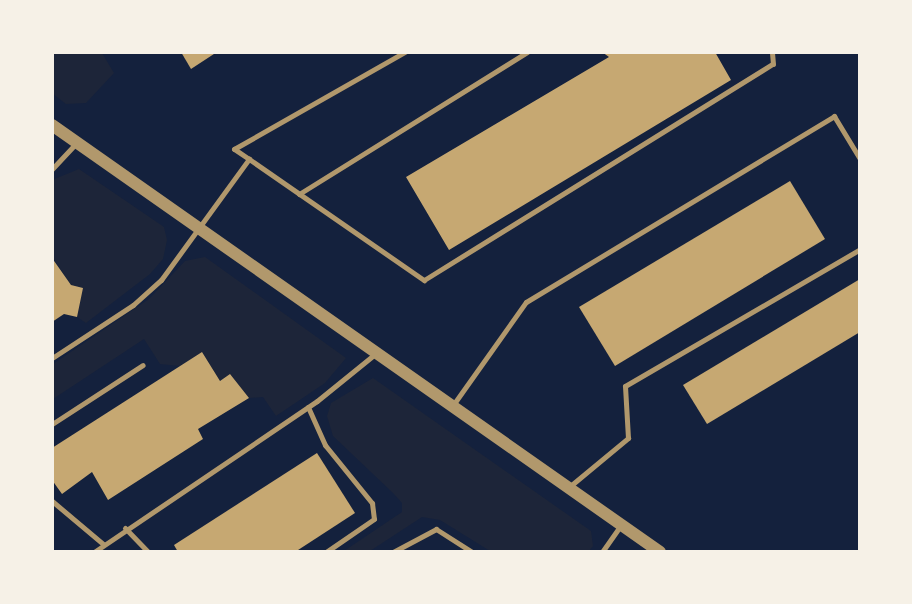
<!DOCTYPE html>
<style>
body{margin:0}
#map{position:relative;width:912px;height:604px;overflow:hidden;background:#14213d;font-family:Literata,serif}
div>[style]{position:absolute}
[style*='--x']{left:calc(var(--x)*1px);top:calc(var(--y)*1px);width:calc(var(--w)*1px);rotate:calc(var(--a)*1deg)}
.green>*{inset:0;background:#1d2539}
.building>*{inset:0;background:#c6a872}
.service>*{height:5px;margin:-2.5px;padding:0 2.5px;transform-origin:2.5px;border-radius:2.5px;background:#b1986c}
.tertiary>*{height:12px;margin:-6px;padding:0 6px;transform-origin:6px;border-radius:6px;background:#b1986c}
span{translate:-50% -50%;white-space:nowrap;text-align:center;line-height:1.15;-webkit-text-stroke:7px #f6f1e7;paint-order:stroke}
.frame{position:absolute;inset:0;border:54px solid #f6f1e7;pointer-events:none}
</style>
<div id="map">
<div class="green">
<i style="clip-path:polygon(53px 52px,102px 53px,114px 73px,86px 103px,66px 104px,53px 94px)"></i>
<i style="clip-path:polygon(79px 169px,164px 227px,167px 240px,163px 259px,150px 274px,86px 323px,77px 317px,71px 285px,53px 258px,52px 180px)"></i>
<i style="clip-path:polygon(205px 257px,346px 358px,325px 383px,276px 416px,263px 397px,249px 398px,230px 375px,220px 381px,202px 352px,180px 366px,160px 364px,144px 339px,53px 399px,53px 364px,149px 299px,185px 261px)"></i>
<i style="clip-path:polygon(373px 378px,591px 531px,593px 546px,589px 551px,490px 551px,440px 520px,422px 517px,370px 551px,344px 551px,402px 512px,402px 503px,393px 493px,333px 436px,327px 416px,331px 403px)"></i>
</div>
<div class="building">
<i style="clip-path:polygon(181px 52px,217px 52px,191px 69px)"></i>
<i style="clip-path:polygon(602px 52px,715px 52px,731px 80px,449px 250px,406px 177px,609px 57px)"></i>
<i style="clip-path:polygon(790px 181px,825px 239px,615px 366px,579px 307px)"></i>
<i style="clip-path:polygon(52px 258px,71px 285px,83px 288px,77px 317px,64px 314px,52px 322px)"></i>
<i style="clip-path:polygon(860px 279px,860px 332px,707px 424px,683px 385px)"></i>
<i style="clip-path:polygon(202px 352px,220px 381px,230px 374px,249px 398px,198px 429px,203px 439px,108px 500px,92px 472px,62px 494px,52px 480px,52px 448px)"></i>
<i style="clip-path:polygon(317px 453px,355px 513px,295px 552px,178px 552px,174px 545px)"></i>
</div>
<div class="service">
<i style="--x:249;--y:159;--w:18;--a:-146"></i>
<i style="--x:234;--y:149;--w:197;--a:-29.6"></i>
<i style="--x:52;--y:169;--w:37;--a:-47"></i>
<i style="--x:299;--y:194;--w:269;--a:-31.9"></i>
<i style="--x:52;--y:358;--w:97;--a:-33.2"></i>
<i style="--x:133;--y:305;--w:38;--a:-42"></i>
<i style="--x:161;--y:280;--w:150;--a:-54"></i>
<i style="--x:249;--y:159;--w:213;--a:34.7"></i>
<i style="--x:424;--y:280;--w:410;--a:-31.8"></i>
<i style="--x:773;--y:64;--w:12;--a:-95"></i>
<i style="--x:453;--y:405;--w:126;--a:-54.7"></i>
<i style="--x:526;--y:302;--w:360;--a:-31.1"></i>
<i style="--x:834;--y:116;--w:50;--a:58.8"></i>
<i style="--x:308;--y:407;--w:42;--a:65.9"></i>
<i style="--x:325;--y:445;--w:75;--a:51"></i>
<i style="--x:372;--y:503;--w:16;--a:83"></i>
<i style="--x:374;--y:519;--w:58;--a:145.5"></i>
<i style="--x:52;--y:424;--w:108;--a:-33"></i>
<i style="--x:569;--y:487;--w:77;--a:-39.7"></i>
<i style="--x:628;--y:438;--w:52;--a:-93.3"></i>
<i style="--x:625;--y:386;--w:272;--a:-30.2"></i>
<i style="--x:52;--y:501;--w:67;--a:40.1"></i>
<i style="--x:125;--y:528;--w:33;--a:46"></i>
<i style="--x:94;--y:552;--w:269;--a:-34.1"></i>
<i style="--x:317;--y:401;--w:75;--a:-39"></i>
<i style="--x:393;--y:552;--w:49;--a:-28.1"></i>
<i style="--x:436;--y:529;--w:43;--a:32.6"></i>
<i style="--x:602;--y:552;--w:33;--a:-55"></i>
</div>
<div class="tertiary">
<i style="--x:52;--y:125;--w:743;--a:35.08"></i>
</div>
<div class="frame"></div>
</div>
